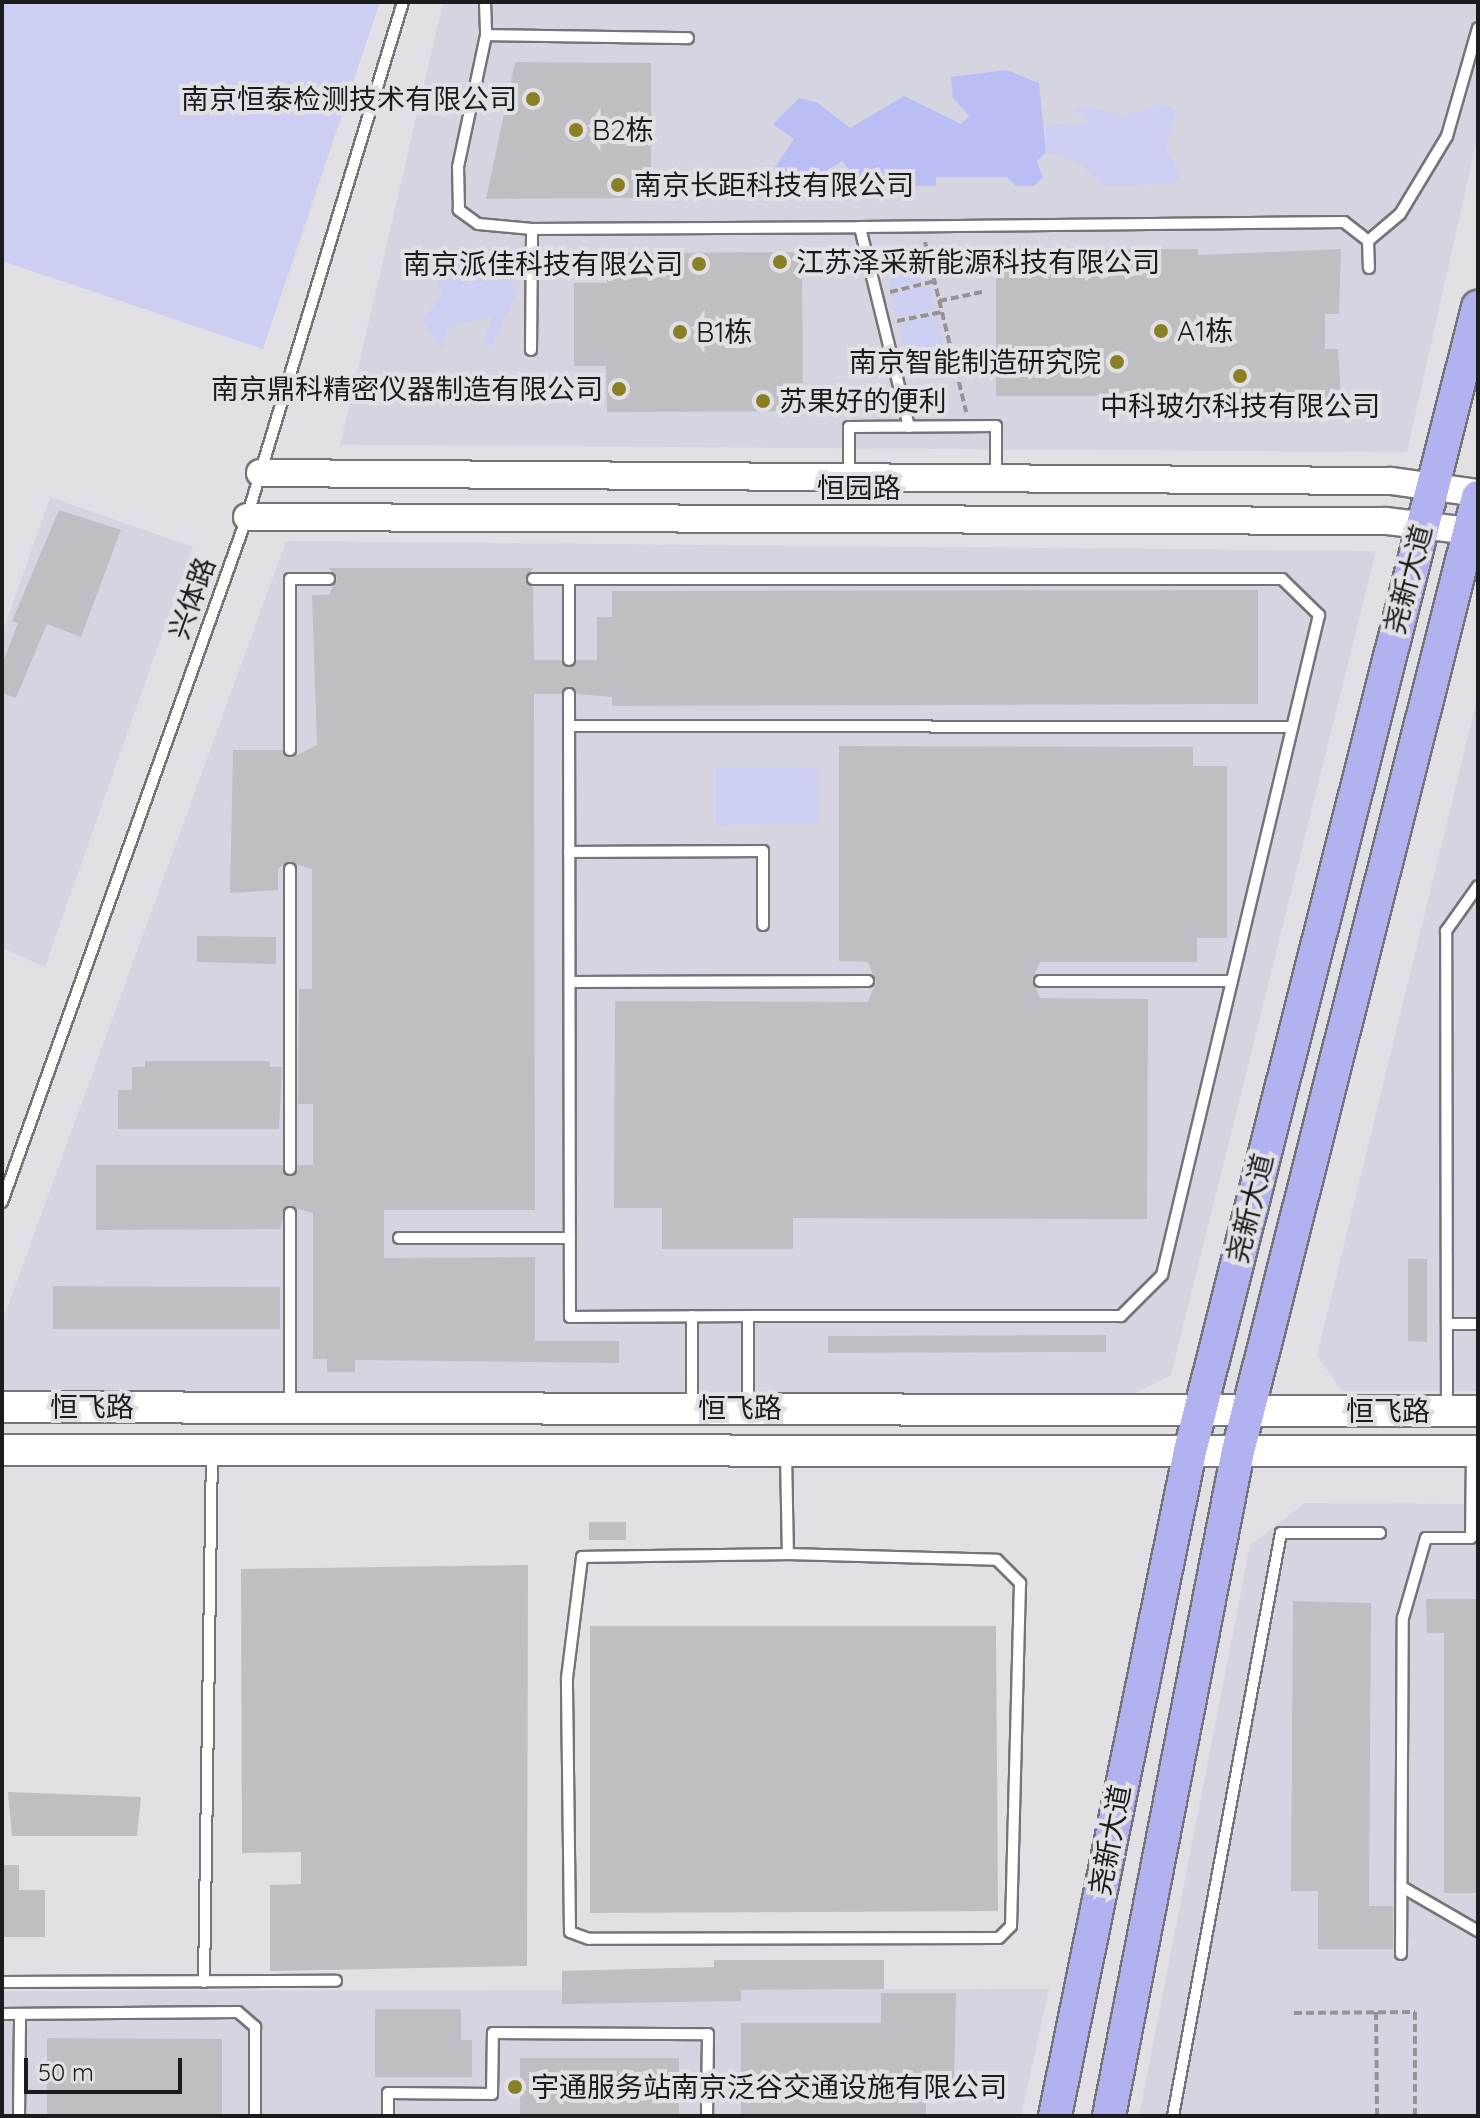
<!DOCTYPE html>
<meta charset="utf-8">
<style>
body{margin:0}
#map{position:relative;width:1480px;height:2118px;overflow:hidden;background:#e1e1e5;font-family:Quicksand,"Noto Sans SC",sans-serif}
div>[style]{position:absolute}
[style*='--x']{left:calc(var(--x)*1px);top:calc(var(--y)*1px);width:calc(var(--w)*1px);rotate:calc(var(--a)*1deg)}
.built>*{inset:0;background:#d4d5e1}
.green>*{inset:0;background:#cccff1}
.water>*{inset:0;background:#babef4}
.building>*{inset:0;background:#bfbfc3}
.path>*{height:4px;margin-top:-2px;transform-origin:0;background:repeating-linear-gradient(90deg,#949497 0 8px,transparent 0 12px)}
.roads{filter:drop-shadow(2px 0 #747578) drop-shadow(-2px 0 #747578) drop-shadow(0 2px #747578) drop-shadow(0 -2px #747578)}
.service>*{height:10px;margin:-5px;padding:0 5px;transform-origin:5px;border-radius:5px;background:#fff}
.tertiary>*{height:26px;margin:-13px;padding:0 13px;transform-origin:13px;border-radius:13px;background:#fff}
.secondary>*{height:30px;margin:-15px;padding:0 15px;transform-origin:15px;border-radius:15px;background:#fff}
.primary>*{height:32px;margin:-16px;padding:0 16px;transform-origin:16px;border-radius:16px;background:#b2b2f1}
.dots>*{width:22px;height:22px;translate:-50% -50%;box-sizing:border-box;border:4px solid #e1e1e5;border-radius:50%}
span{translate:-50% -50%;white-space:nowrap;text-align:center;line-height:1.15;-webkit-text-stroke:8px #e1e1e5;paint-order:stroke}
.poi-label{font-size:28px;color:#1b1c1d}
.right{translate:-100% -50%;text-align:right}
.left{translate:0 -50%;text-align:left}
.street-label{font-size:28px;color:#1b1c1d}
.frame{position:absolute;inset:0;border:4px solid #1b1c1d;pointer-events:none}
.scale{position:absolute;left:24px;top:2058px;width:158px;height:36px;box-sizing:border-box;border:4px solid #1b1c1d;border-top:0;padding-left:10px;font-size:24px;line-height:28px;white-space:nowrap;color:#1b1c1d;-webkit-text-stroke:6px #e1e1e5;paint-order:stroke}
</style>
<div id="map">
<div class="built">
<i style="clip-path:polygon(443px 2px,1478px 2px,1478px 135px,1407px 452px,340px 445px)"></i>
<i style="clip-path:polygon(50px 497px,193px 547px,45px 967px,2px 948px,2px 634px)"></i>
<i style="clip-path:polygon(286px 541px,1376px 551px,1171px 1375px,1133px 1394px,2px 1395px,2px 1322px)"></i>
<i style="clip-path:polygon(1478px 695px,1478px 1391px,1342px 1391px,1317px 1355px)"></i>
<i style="clip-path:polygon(1305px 1503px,1478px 1504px,1478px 2116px,1139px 2116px,1250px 1545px)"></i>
<i style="clip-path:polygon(1049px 1989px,1021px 2116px,2px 2116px,2px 1991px)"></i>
</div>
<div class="green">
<i style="clip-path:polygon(2px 2px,380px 2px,263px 349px,2px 261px)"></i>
<i style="clip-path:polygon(1163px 104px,1176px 111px,1166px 149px,1181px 174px,1174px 184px,1105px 186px,1075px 160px,1046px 152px,1046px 125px,1091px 122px,1075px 111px,1087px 106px,1124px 116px)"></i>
<i style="clip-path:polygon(493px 249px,517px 293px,492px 346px,483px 344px,493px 316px,448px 327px,442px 348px,422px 321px,442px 295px,428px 251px)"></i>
<i style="clip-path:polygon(924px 262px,928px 279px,890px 289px,886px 272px)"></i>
<i style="clip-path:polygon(930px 285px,935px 309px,897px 318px,891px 295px)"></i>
<i style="clip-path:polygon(937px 315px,947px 354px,909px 364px,899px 325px)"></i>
<i style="clip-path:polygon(716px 768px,818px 768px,819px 824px,716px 825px)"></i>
</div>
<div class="water">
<i style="clip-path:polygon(1006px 70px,1039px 83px,1046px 152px,1037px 161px,1043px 177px,1034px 186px,1016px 186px,1007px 177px,936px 177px,936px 186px,862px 186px,842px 161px,811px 181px,783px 177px,774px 169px,794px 139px,773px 124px,799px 98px,818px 103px,850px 128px,904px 96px,961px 124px,969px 116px,953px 98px,951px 77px)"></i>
</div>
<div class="building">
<i style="clip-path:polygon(515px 62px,651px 63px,651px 198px,486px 199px)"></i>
<i style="clip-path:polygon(1136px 249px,1198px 249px,1198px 255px,1341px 249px,1339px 314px,1325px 314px,1325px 349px,1338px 349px,1342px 416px,1281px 416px,1281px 410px,1137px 415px,1137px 396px,996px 396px,996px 256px)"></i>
<i style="clip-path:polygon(802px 252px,803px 411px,607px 412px,606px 366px,574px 366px,574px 283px,607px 283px,606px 253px)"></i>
<i style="clip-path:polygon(59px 510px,121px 530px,81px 637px,47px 624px,16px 698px,2px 693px,2px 665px,18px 623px,12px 621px)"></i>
<i style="clip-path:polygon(329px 568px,533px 568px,525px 580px,533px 587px,534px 660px,561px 660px,568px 668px,577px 660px,597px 660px,597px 617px,612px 617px,612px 591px,1258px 590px,1258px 704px,612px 706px,612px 697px,577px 694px,570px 686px,561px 694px,534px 694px,535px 1210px,384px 1210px,384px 1258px,535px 1257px,535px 1341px,619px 1341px,619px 1363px,355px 1360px,355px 1372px,327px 1372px,327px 1359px,313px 1359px,313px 1213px,287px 1206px,280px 1229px,96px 1230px,96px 1165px,282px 1165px,289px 1177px,298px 1165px,313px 1165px,313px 1104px,298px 1104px,299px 989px,312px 989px,312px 869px,287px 862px,278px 869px,278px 890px,230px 893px,233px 750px,282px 750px,291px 758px,317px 745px,312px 595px,329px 595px,337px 578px)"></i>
<i style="clip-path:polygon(839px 746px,1193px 747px,1193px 766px,1227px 766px,1227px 938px,1197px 938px,1197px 962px,1040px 962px,1032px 980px,1040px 998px,1148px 999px,1147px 1219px,793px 1218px,793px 1249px,662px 1249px,662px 1208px,614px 1208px,615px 1001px,868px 1002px,876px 982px,868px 962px,839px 961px)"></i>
<i style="clip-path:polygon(197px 936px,276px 937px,276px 964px,197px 962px)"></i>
<i style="clip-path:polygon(145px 1061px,270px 1061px,270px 1067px,282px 1067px,279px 1129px,118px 1129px,118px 1090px,132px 1090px,132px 1067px,145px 1067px)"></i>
<i style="clip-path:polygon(1408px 1259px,1427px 1259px,1427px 1342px,1408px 1341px)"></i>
<i style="clip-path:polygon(53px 1286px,280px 1287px,280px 1329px,53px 1329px)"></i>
<i style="clip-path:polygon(1106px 1335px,1106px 1352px,828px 1353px,828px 1336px)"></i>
<i style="clip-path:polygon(589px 1522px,626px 1522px,626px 1540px,589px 1540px)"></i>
<i style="clip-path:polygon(528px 1565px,527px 1966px,270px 1971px,270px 1885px,301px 1884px,301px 1852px,242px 1853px,241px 1569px)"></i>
<i style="clip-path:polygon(1426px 1599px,1478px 1599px,1478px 1893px,1444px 1893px,1444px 1633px,1427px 1633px)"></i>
<i style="clip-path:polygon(1293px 1601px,1371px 1603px,1369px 1906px,1393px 1906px,1393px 1949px,1318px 1949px,1318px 1891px,1291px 1891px)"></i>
<i style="clip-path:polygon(590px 1626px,996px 1626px,998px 1911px,590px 1913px)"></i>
<i style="clip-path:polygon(8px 1792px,141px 1797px,137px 1836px,12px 1836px)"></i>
<i style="clip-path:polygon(2px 1865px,19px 1865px,19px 1890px,45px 1890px,45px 1937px,2px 1937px)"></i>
<i style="clip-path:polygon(714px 1960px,884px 1960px,884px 1989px,741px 1990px,741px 2001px,562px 2004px,562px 1971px,714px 1967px)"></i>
<i style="clip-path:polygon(881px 1993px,956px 1993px,954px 2083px,926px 2083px,926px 2116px,741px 2116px,741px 2023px,881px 2023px)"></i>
<i style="clip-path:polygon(375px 2009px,461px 2009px,461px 2040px,472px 2040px,472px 2077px,375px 2077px)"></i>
<i style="clip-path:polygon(47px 2038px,222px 2039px,222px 2116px,47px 2116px)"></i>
<i style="clip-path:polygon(520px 2058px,679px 2058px,679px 2116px,520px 2116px)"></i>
</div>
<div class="path">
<i style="--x:925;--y:242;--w:175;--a:76.4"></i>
<i style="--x:886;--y:269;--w:45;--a:-15.6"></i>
<i style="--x:890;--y:292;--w:46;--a:-13.7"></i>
<i style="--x:939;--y:301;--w:44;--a:-11.8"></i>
<i style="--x:897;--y:321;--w:46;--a:-11.3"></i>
<i style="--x:910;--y:367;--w:82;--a:-14"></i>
<i style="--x:1376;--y:2012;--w:104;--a:89.4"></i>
<i style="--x:1294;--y:2013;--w:121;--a:-0.5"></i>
<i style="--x:1415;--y:2012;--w:104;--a:90"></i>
</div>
<div class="roads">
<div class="service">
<i style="--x:485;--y:2;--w:33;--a:88"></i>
<i style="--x:532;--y:229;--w:54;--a:-174.7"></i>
<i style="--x:478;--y:224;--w:24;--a:-144"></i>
<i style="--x:459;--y:210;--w:43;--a:-91.3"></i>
<i style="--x:458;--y:167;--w:135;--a:-78"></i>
<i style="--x:486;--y:35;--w:202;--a:0.9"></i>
<i style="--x:1368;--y:241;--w:42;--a:-40.2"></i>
<i style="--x:1400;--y:214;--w:91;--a:-58.9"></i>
<i style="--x:1447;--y:136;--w:112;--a:-74"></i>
<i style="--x:531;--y:350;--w:121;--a:-89.5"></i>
<i style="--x:532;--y:229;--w:328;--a:-0.3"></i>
<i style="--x:909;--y:427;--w:206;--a:-103.8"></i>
<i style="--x:860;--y:227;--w:484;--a:-0.6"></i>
<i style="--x:1344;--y:222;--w:31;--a:38"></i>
<i style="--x:1368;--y:241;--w:27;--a:88"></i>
<i style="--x:849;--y:476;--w:49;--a:-90"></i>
<i style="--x:849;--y:427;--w:147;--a:-0.4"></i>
<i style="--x:996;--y:426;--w:52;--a:90"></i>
<i style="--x:533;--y:579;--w:749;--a:0"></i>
<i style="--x:1282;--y:579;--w:52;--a:44.2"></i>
<i style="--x:1319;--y:615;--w:678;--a:103.38"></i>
<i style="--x:1162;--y:1275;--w:58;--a:135"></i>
<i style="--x:1121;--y:1316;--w:373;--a:180"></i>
<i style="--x:748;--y:1316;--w:90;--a:90"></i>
<i style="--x:569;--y:579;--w:81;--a:90"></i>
<i style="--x:569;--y:694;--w:623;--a:89.91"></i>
<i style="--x:570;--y:1317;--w:178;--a:-0.3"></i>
<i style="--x:569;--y:726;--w:723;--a:0.08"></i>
<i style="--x:290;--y:750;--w:171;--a:-90"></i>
<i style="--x:290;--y:579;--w:39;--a:0"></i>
<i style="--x:569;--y:852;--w:194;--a:-0.3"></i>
<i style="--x:763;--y:851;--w:74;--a:90"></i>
<i style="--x:290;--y:869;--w:300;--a:90"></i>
<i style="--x:1040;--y:981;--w:192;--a:0"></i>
<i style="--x:570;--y:982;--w:298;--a:-0.2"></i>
<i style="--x:2;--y:1202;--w:727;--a:-70.32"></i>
<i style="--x:247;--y:517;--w:538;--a:-73.15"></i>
<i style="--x:290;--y:1213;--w:190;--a:90"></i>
<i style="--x:399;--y:1238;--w:171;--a:0"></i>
<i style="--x:692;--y:1316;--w:90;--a:90"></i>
<i style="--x:1448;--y:1324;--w:30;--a:0"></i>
<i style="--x:1447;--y:1409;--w:478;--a:-90.1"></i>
<i style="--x:1446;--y:931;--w:55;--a:-54.6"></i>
<i style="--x:786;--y:1454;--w:100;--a:88.9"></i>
<i style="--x:788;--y:1554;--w:209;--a:1.6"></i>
<i style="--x:997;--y:1560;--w:33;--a:45"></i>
<i style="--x:1020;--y:1583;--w:343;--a:91.5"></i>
<i style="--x:1011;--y:1926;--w:17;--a:135"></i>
<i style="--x:999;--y:1938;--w:410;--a:179.9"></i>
<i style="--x:589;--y:1939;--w:20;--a:-160"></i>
<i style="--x:570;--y:1932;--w:254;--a:-90.7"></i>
<i style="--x:567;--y:1678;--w:122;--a:-82.9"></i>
<i style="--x:582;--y:1557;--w:206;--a:-0.8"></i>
<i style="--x:1402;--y:1887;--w:88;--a:30.1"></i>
<i style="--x:1401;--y:1954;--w:336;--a:-89.7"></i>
<i style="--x:1403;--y:1618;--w:83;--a:-74"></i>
<i style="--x:1426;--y:1538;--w:45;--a:0"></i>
<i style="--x:1471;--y:1538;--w:85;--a:-89.3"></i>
<i style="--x:2;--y:1982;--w:334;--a:-0.2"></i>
<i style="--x:204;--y:1982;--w:530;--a:-89.14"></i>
<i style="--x:2;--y:2014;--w:236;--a:-0.5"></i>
<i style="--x:238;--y:2012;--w:23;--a:41"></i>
<i style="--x:255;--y:2027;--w:89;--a:90"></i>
<i style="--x:19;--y:2116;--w:102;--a:-89.4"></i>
<i style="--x:388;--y:2116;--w:23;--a:-90"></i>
<i style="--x:388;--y:2093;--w:104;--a:0.6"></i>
<i style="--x:492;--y:2094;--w:61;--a:-89.1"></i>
<i style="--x:493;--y:2033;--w:215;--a:0.3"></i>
<i style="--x:708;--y:2034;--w:82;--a:90.7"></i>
<i style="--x:1173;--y:2116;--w:593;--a:-79.51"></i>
<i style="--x:1281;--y:1533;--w:99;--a:0"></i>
</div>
<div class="tertiary">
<i style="--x:260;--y:473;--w:1131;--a:0.41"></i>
<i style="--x:1391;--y:481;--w:88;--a:7.9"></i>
<i style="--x:247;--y:517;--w:1139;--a:0.2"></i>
<i style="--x:1386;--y:521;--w:85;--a:6.8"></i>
</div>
<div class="secondary">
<i style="--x:2;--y:1407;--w:1476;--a:0.16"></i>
<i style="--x:2;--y:1450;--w:1476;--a:0.04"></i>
</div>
<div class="primary">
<i style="--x:1055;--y:2116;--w:679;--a:-78.52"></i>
<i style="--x:1190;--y:1451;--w:1180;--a:-75.87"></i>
<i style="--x:1109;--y:2116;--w:677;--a:-79.02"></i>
<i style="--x:1238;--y:1451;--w:984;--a:-75.88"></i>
</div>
</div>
<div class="dots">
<i style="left:533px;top:99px;background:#8b7f26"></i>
<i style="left:576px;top:130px;background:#8b7f26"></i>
<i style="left:618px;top:185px;background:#8b7f26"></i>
<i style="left:780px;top:262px;background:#8b7f26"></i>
<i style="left:699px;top:264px;background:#8b7f26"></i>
<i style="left:1161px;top:331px;background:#8b7f26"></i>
<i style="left:680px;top:332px;background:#8b7f26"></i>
<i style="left:1117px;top:362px;background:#8b7f26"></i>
<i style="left:1240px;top:376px;background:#8b7f26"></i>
<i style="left:619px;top:389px;background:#8b7f26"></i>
<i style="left:763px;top:401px;background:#8b7f26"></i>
<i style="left:515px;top:2087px;background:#8b7f26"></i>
</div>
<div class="poi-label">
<span class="right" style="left:517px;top:99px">南京恒泰检测技术有限公司</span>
<span class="left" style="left:592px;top:130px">B2栋</span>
<span class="left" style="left:634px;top:185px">南京长距科技有限公司</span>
<span class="left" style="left:796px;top:262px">江苏泽采新能源科技有限公司</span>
<span class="right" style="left:683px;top:264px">南京派佳科技有限公司</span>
<span class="left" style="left:1177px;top:331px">A1栋</span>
<span class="left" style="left:696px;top:332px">B1栋</span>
<span class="right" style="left:1101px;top:362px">南京智能制造研究院</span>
<span class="right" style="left:603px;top:389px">南京鼎科精密仪器制造有限公司</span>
<span class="left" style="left:779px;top:401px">苏果好的便利</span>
<span style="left:1240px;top:406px">中科玻尔科技有限公司</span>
<span class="left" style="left:531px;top:2087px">宇通服务站南京泛谷交通设施有限公司</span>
</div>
<div class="street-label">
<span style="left:859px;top:488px">恒园路</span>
<span style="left:1408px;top:579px;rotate:-75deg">尧新大道</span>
<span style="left:192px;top:598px;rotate:-70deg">兴体路</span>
<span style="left:1250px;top:1208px;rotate:-76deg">尧新大道</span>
<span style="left:92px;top:1407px">恒飞路</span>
<span style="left:740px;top:1408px">恒飞路</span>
<span style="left:1388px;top:1411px">恒飞路</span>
<span style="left:1110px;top:1840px;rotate:-79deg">尧新大道</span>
</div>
<div class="frame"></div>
<div class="scale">50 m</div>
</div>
